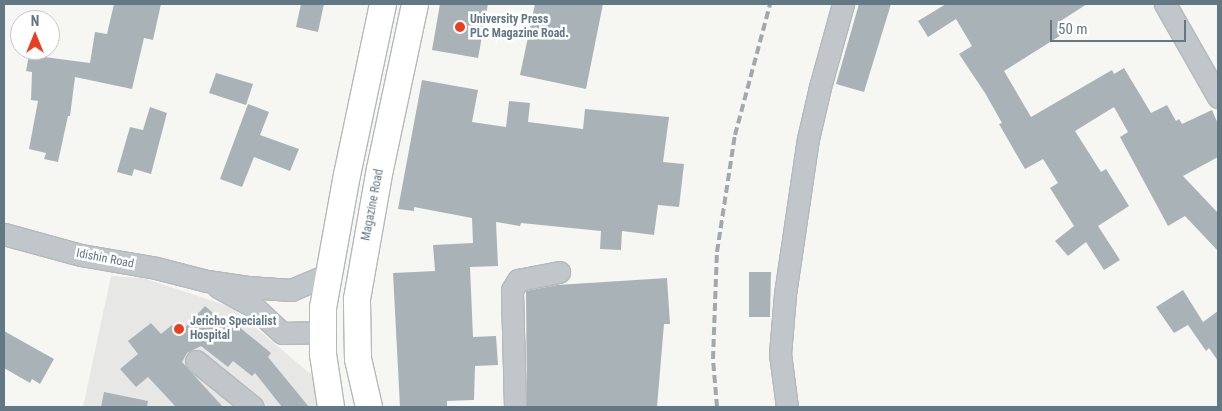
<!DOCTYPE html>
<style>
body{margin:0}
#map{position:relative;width:1222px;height:411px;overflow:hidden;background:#f6f6f2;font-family:"Roboto Condensed",sans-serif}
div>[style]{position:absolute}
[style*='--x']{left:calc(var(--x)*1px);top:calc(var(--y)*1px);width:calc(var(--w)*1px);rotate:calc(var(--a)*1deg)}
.built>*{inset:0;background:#e7e7e6}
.building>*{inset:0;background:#a9b3b7}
.roads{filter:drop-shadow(1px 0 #b4b9bc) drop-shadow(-1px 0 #b4b9bc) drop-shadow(0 1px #b4b9bc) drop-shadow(0 -1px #b4b9bc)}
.minor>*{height:21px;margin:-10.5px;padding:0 10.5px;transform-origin:10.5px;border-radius:10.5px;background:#c0c6c9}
.major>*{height:26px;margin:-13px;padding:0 13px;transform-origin:13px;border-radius:13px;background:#fff}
.rail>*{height:4px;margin-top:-2px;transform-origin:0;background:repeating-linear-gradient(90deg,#a1a9ae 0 8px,transparent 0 12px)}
.dots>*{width:14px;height:14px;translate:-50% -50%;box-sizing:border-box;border:2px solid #fff;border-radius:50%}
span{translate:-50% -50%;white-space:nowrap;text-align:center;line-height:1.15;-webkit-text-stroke:5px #fff;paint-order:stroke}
.poi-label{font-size:12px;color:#637885;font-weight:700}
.left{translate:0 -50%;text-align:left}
.street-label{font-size:12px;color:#637885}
.frame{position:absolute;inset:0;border:5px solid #637885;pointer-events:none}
.north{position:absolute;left:10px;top:10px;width:50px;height:50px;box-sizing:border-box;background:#fff;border:1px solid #c1c9ce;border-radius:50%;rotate:0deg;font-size:14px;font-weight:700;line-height:20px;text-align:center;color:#637885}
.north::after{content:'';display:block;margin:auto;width:18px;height:22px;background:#eb3e1d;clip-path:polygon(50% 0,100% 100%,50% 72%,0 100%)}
.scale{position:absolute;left:1050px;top:20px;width:136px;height:22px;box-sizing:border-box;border:2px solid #637885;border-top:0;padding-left:6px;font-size:15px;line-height:18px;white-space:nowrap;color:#637885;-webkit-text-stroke:4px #fff;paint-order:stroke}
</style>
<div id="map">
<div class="built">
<i style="clip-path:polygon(111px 276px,143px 278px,231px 307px,313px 376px,323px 407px,83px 407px)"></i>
</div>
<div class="building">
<i style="clip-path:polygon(114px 4px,161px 4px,153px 40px,144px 38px,132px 89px,75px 77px,70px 116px,68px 116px,58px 162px,44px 159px,46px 153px,29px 149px,38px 101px,31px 100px,32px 72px,26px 71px,29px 55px,90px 63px,95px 32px,107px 34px)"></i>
<i style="clip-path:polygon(301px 4px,324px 4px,318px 32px,296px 27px)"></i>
<i style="clip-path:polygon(440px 4px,488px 4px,478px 58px,432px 50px)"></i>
<i style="clip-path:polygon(535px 4px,603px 4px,586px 89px,520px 75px)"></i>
<i style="clip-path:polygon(859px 4px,891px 4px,864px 92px,836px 84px)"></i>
<i style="clip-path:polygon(946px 4px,1087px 4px,1059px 22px,1066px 32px,1004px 71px,1031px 117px,1112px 70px,1114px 74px,1124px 68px,1151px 113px,1167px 105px,1176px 121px,1179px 119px,1182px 124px,1212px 110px,1218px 124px,1218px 157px,1183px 176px,1218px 213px,1218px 251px,1185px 216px,1168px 226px,1120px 137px,1128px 132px,1114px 107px,1075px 131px,1101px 172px,1106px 169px,1129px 206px,1098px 226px,1120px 260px,1104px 270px,1086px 242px,1068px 256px,1055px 241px,1074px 226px,1050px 188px,1058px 183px,1043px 159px,1025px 169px,999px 124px,1002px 123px,985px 93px,959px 54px,972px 46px,956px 19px,928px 37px,918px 21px)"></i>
<i style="clip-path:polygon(216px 73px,253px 84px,246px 105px,209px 93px)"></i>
<i style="clip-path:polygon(422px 80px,478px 90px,472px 122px,506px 127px,509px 101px,530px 103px,528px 122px,583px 129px,585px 109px,669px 117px,663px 162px,684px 164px,679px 207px,658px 205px,654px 235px,622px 231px,621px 250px,600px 249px,601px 231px,521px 223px,520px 226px,496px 222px,498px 266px,470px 267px,473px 337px,496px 336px,498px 365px,475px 366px,474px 400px,447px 401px,447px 407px,400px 407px,393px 273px,435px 271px,433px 245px,473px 243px,472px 218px,414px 207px,414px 211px,398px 209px)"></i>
<i style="clip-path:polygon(248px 104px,269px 112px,260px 135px,299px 149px,290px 171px,254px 157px,242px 187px,220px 179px)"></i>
<i style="clip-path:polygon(150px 107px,167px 113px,151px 174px,134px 169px,132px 176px,117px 172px,130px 127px,143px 130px)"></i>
<i style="clip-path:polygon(749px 272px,771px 272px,770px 317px,749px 317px)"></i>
<i style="clip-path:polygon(667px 278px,670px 324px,664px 324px,657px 407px,527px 407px,526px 291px,557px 285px)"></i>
<i style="clip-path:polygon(1183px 290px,1203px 322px,1218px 311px,1218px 361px,1209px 348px,1206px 351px,1188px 325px,1174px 333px,1156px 307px)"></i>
<i style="clip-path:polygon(205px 306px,228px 326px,232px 321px,271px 353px,268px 357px,309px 407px,282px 407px,255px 373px,252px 376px,233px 361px,228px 367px,201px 346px,187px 353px,182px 362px,223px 407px,176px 407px,148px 377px,136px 387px,120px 369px,138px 354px,128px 341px,151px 323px,161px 334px,172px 325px,179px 334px)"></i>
<i style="clip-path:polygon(4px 331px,54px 359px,40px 384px,32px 379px,30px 383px,4px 368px)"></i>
<i style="clip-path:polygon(104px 392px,148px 401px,147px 407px,101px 407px)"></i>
</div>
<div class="roads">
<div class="minor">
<i style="--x:1165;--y:4;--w:107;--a:60.3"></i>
<i style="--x:4;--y:234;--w:80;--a:15.3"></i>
<i style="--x:81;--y:255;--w:76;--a:9.8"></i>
<i style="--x:156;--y:268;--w:53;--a:14.3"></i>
<i style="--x:207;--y:281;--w:41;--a:8.3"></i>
<i style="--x:248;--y:287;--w:43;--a:4"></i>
<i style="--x:291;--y:290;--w:41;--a:-22.8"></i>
<i style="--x:218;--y:287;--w:41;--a:29.1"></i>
<i style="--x:254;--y:307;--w:38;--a:43"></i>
<i style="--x:282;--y:333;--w:40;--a:-1.4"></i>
<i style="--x:196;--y:361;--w:73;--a:38.9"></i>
<i style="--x:515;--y:407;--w:117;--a:-91.5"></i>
<i style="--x:512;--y:290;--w:12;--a:-59"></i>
<i style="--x:518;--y:280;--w:42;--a:-11"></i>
<i style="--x:787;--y:407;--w:53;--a:-97.5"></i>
<i style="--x:780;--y:354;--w:60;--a:-85.2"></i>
<i style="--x:785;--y:294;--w:157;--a:-81.6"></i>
<i style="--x:808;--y:139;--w:53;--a:-77"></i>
<i style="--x:820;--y:87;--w:86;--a:-74.5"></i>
</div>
<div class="major">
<i style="--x:331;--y:407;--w:54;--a:-98.6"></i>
<i style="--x:323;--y:354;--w:46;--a:-90"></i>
<i style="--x:323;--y:308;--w:135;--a:-79.8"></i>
<i style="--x:347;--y:175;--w:175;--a:-78.1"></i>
<i style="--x:369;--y:407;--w:49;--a:-102.9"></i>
<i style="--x:358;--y:359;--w:60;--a:-91"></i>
<i style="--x:357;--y:299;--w:132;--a:-80"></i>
<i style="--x:380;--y:169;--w:169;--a:-78"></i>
</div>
</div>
<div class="rail">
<i style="--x:717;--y:407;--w:48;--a:-94.8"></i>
<i style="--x:713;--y:359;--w:107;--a:-87.9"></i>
<i style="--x:717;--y:252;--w:118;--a:-81.3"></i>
<i style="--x:735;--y:135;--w:136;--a:-75"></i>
</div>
<div class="dots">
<i style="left:460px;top:27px;background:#eb3e1d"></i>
<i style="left:179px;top:329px;background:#eb3e1d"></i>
</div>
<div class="poi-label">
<span class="left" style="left:470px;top:27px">University Press<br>PLC Magazine Road.</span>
<span class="left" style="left:190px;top:329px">Jericho Specialist<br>Hospital</span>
</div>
<div class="street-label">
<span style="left:373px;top:205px;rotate:-79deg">Magazine Road</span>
<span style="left:105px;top:259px;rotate:11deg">Idishin Road</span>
</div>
<div class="frame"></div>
<div class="north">N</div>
<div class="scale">50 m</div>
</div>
